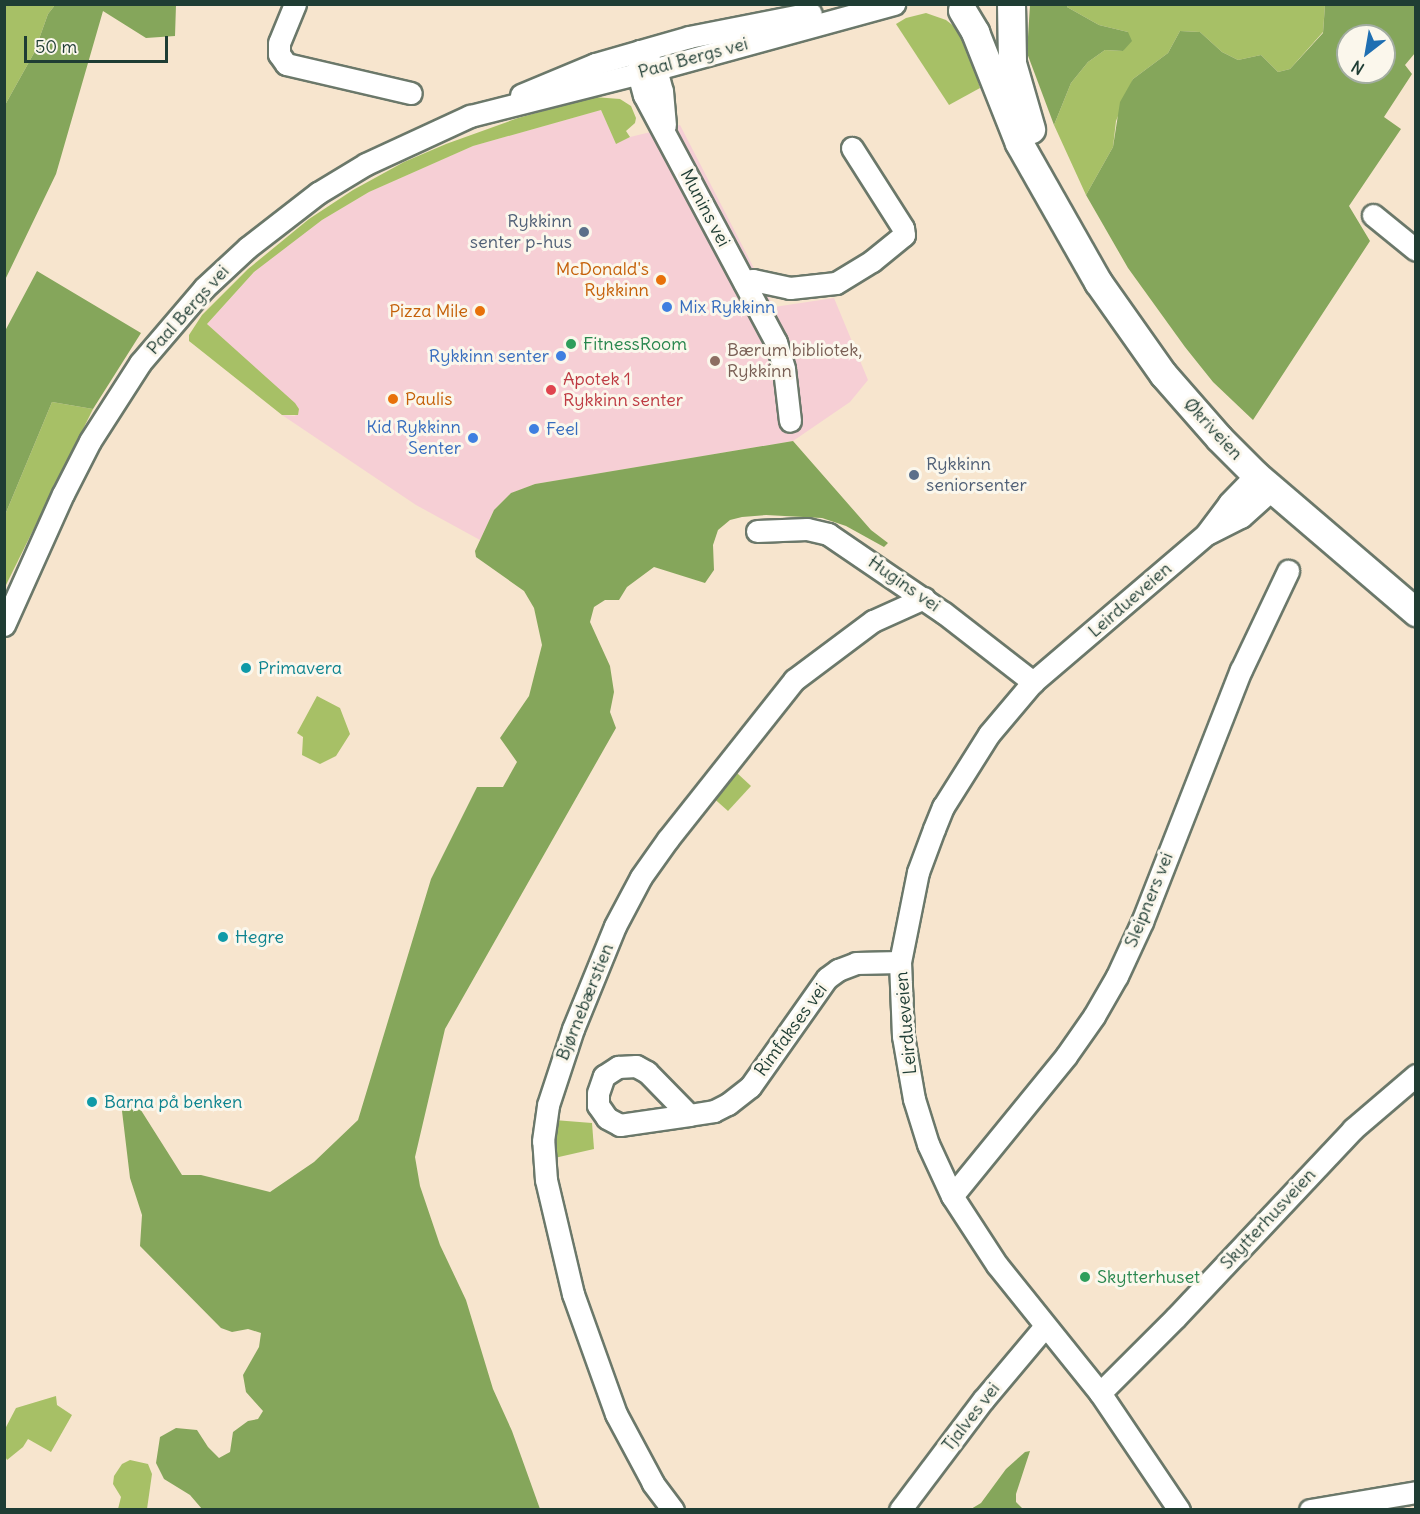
<!DOCTYPE html>
<meta charset="utf-8">
<style>
body{margin:0}
#map{position:relative;width:1420px;height:1514px;overflow:hidden;background:#f7e5ce;font-family:Delius,sans-serif}
div>[style]{position:absolute}
[style*='--x']{left:calc(var(--x)*1px);top:calc(var(--y)*1px);width:calc(var(--w)*1px);rotate:calc(var(--a)*1deg)}
.built>*{inset:0;background:#f6cfd5}
.green>*{inset:0;background:#a7c066}
.forest>*{inset:0;background:#85a65b}
.roads{filter:drop-shadow(2px 0 #6b786a) drop-shadow(-2px 0 #6b786a) drop-shadow(0 2px #6b786a) drop-shadow(0 -2px #6b786a)}
.minor>*{height:21px;margin:-10.5px;padding:0 10.5px;transform-origin:10.5px;border-radius:10.5px;background:#fff}
.major>*{height:27px;margin:-13.5px;padding:0 13.5px;transform-origin:13.5px;border-radius:13.5px;background:#fff}
.dots>*{width:16px;height:16px;translate:-50% -50%;box-sizing:border-box;border:3px solid #fbf7ec;border-radius:50%}
span{translate:-50% -50%;white-space:nowrap;text-align:center;line-height:1.15;-webkit-text-stroke:6px #fbf7ec;paint-order:stroke}
.street-label{font-size:18px;color:#1f3d34}
.service-label{font-size:18px;color:#4e5e75}
.right{translate:-100% -50%;text-align:right}
.left{translate:0 -50%;text-align:left}
.food-label{font-size:18px;color:#c56008}
.shop-label{font-size:18px;color:#366cbe}
.leisure-label{font-size:18px;color:#27864d}
.education-label{font-size:18px;color:#785e54}
.health-label{font-size:18px;color:#be3a42}
.culture-label{font-size:18px;color:#0d838f}
.frame{position:absolute;inset:0;border:6px solid #1f3d34;pointer-events:none}
.north{position:absolute;left:1336px;top:24px;width:60px;height:60px;box-sizing:border-box;background:#fbf7ec;border:2px solid #a3ada2;border-radius:50%;rotate:211deg;font-size:16px;font-weight:700;line-height:24px;text-align:center;color:#1f3d34}
.north::after{content:'';display:block;margin:auto;width:21px;height:27px;background:#1f6fb2;clip-path:polygon(50% 0,100% 100%,50% 72%,0 100%)}
.scale{position:absolute;left:24px;top:36px;width:144px;height:27px;box-sizing:border-box;border:3px solid #1f3d34;border-top:0;padding-left:8px;font-size:18px;line-height:21px;white-space:nowrap;color:#1f3d34;-webkit-text-stroke:4px #fbf7ec;paint-order:stroke}
</style>
<div id="map">
<div class="built">
<i style="clip-path:polygon(601px 110px,616px 143px,630px 137px,680px 125px,774px 307px,834px 298px,868px 380px,850px 402px,793px 441px,535px 484px,511px 493px,494px 510px,480px 540px,416px 505px,282px 415px,295px 416px,299px 409px,207px 324px,254px 272px,285px 246px,322px 220px,369px 192px,473px 146px)"></i>
</div>
<div class="green">
<i style="clip-path:polygon(5px 5px,55px 5px,48px 14px,34px 53px,5px 105px)"></i>
<i style="clip-path:polygon(1068px 5px,1325px 5px,1323px 32px,1290px 69px,1278px 72px,1261px 55px,1238px 60px,1222px 52px,1200px 32px,1180px 31px,1168px 53px,1133px 79px,1116px 121px,1113px 147px,1086px 195px,1054px 125px,1071px 83px,1088px 62px,1105px 50px,1123px 51px,1128px 32px,1099px 25px,1067px 7px)"></i>
<i style="clip-path:polygon(926px 13px,946px 20px,965px 35px,980px 88px,949px 105px,896px 24px,906px 18px)"></i>
<i style="clip-path:polygon(594px 97px,620px 99px,631px 106px,636px 118px,635px 123px,626px 131px,630px 137px,616px 144px,601px 110px,473px 146px,369px 192px,322px 220px,254px 272px,207px 324px,295px 403px,299px 409px,298px 415px,282px 415px,189px 341px,189px 335px,202px 315px,248px 269px,309px 219px,353px 190px,404px 162px,446px 144px,518px 118px)"></i>
<i style="clip-path:polygon(52px 402px,93px 409px,5px 587px,5px 515px)"></i>
<i style="clip-path:polygon(317px 696px,340px 708px,350px 734px,336px 756px,320px 764px,302px 755px,303px 737px,297px 733px)"></i>
<i style="clip-path:polygon(737px 773px,751px 786px,728px 811px,710px 795px,724px 776px)"></i>
<i style="clip-path:polygon(554px 1120px,592px 1123px,594px 1149px,550px 1159px)"></i>
<i style="clip-path:polygon(56px 1396px,57px 1405px,72px 1415px,51px 1452px,28px 1439px,23px 1447px,7px 1460px,5px 1456px,5px 1429px,16px 1408px)"></i>
<i style="clip-path:polygon(130px 1460px,148px 1464px,152px 1474px,147px 1509px,118px 1509px,121px 1497px,113px 1484px,114px 1476px,122px 1464px)"></i>
</div>
<div class="forest">
<i style="clip-path:polygon(55px 5px,176px 5px,175px 36px,146px 38px,103px 11px,56px 174px,5px 280px,5px 105px,34px 53px,48px 14px)"></i>
<i style="clip-path:polygon(1030px 5px,1068px 5px,1067px 7px,1099px 25px,1128px 32px,1132px 41px,1123px 51px,1105px 50px,1088px 62px,1071px 83px,1054px 125px,1027px 53px)"></i>
<i style="clip-path:polygon(evenodd,1325px 5px,1415px 5px,1415px 53px,1405px 65px,1412px 74px,1384px 117px,1401px 129px,1349px 206px,1370px 241px,1253px 420px,1213px 382px,1185px 347px,1128px 268px,1086px 195px,1113px 147px,1120px 102px,1133px 79px,1168px 53px,1180px 31px,1200px 32px,1222px 52px,1238px 60px,1261px 55px,1278px 72px,1290px 69px,1323px 33px,1325px 5px,1348px 36px,1384px 36px,1384px 72px,1348px 72px,1348px 36px)"></i>
<i style="clip-path:polygon(37px 271px,141px 333px,93px 409px,52px 402px,5px 515px,5px 331px)"></i>
<i style="clip-path:polygon(793px 441px,871px 530px,888px 543px,884px 547px,846px 526px,822px 518px,766px 515px,742px 517px,730px 520px,718px 530px,713px 545px,714px 570px,705px 583px,654px 567px,627px 587px,619px 600px,605px 600px,594px 607px,590px 622px,610px 666px,614px 692px,610px 712px,616px 728px,445px 1029px,415px 1157px,420px 1186px,440px 1245px,466px 1300px,493px 1389px,512px 1431px,540px 1509px,202px 1509px,190px 1495px,164px 1479px,156px 1463px,160px 1437px,176px 1428px,197px 1430px,208px 1447px,219px 1458px,230px 1452px,233px 1432px,248px 1421px,258px 1419px,263px 1411px,246px 1392px,243px 1375px,259px 1347px,261px 1333px,248px 1329px,232px 1332px,221px 1328px,140px 1246px,142px 1215px,130px 1178px,122px 1111px,132px 1096px,182px 1175px,201px 1175px,270px 1192px,314px 1162px,358px 1120px,431px 879px,477px 787px,503px 787px,517px 762px,500px 738px,529px 696px,542px 645px,534px 608px,524px 591px,476px 557px,475px 551px,494px 510px,511px 493px,535px 484px)"></i>
<i style="clip-path:polygon(1030px 1451px,1016px 1494px,1016px 1502px,1023px 1509px,971px 1509px,981px 1503px,1006px 1469px,1025px 1452px)"></i>
</div>
<div class="roads">
<div class="minor">
<i style="--x:295;--y:4;--w:42;--a:112.3"></i>
<i style="--x:279;--y:43;--w:11;--a:90"></i>
<i style="--x:279;--y:54;--w:12;--a:55"></i>
<i style="--x:286;--y:64;--w:128;--a:13.1"></i>
<i style="--x:640;--y:51;--w:22;--a:95"></i>
<i style="--x:638;--y:73;--w:23;--a:75"></i>
<i style="--x:644;--y:95;--w:280;--a:61.9"></i>
<i style="--x:776;--y:342;--w:28;--a:73"></i>
<i style="--x:784;--y:369;--w:52;--a:83.4"></i>
<i style="--x:646;--y:58;--w:15;--a:48"></i>
<i style="--x:656;--y:69;--w:23;--a:75"></i>
<i style="--x:662;--y:91;--w:34;--a:85"></i>
<i style="--x:521;--y:95;--w:80;--a:-22.7"></i>
<i style="--x:595;--y:64;--w:47;--a:-16.1"></i>
<i style="--x:640;--y:51;--w:51;--a:-15.9"></i>
<i style="--x:689;--y:37;--w:124;--a:-11.1"></i>
<i style="--x:1373;--y:215;--w:55;--a:39.1"></i>
<i style="--x:744;--y:282;--w:9;--a:-13"></i>
<i style="--x:753;--y:280;--w:38;--a:12"></i>
<i style="--x:790;--y:288;--w:46;--a:-6.2"></i>
<i style="--x:836;--y:283;--w:42;--a:-31.4"></i>
<i style="--x:872;--y:261;--w:41;--a:-39.1"></i>
<i style="--x:904;--y:235;--w:7;--a:-98"></i>
<i style="--x:903;--y:228;--w:95;--a:-122.5"></i>
<i style="--x:757;--y:531;--w:50;--a:-2.3"></i>
<i style="--x:807;--y:529;--w:22;--a:13"></i>
<i style="--x:828;--y:534;--w:140;--a:34.3"></i>
<i style="--x:944;--y:613;--w:113;--a:37.8"></i>
<i style="--x:1209;--y:533;--w:36;--a:-27"></i>
<i style="--x:1241;--y:517;--w:42;--a:-42.1"></i>
<i style="--x:4;--y:625;--w:144;--a:-65.8"></i>
<i style="--x:63;--y:494;--w:59;--a:-63"></i>
<i style="--x:90;--y:441;--w:93;--a:-57.3"></i>
<i style="--x:140;--y:363;--w:99;--a:-49.5"></i>
<i style="--x:204;--y:288;--w:59;--a:-42.9"></i>
<i style="--x:247;--y:248;--w:90;--a:-37.8"></i>
<i style="--x:318;--y:193;--w:56;--a:-31.1"></i>
<i style="--x:366;--y:164;--w:115;--a:-24.8"></i>
<i style="--x:470;--y:116;--w:192;--a:-14.2"></i>
<i style="--x:656;--y:69;--w:247;--a:-15.3"></i>
<i style="--x:689;--y:1115;--w:70;--a:171.8"></i>
<i style="--x:620;--y:1125;--w:15;--a:-152"></i>
<i style="--x:607;--y:1118;--w:16;--a:-125"></i>
<i style="--x:598;--y:1105;--w:12;--a:-90"></i>
<i style="--x:598;--y:1093;--w:18;--a:-71"></i>
<i style="--x:604;--y:1076;--w:17;--a:-33"></i>
<i style="--x:618;--y:1067;--w:18;--a:-3"></i>
<i style="--x:636;--y:1066;--w:13;--a:29"></i>
<i style="--x:647;--y:1072;--w:60;--a:45.7"></i>
<i style="--x:689;--y:1115;--w:25;--a:-9"></i>
<i style="--x:714;--y:1111;--w:16;--a:-27"></i>
<i style="--x:728;--y:1104;--w:28;--a:-38"></i>
<i style="--x:750;--y:1087;--w:133;--a:-54.8"></i>
<i style="--x:827;--y:978;--w:14;--a:-36"></i>
<i style="--x:838;--y:970;--w:19;--a:-21"></i>
<i style="--x:856;--y:963;--w:44;--a:-1.3"></i>
<i style="--x:952;--y:1196;--w:181;--a:-50.8"></i>
<i style="--x:1066;--y:1056;--w:49;--a:-55"></i>
<i style="--x:1094;--y:1016;--w:46;--a:-60.1"></i>
<i style="--x:1117;--y:976;--w:60;--a:-65.2"></i>
<i style="--x:1142;--y:922;--w:271;--a:-68.6"></i>
<i style="--x:1241;--y:670;--w:110;--a:-64.6"></i>
<i style="--x:1100;--y:1393;--w:107;--a:-45"></i>
<i style="--x:1176;--y:1317;--w:258;--a:-46.7"></i>
<i style="--x:1353;--y:1129;--w:83;--a:-40.6"></i>
<i style="--x:673;--y:1510;--w:34;--a:-127"></i>
<i style="--x:653;--y:1483;--w:78;--a:-118.2"></i>
<i style="--x:616;--y:1414;--w:127;--a:-109.7"></i>
<i style="--x:573;--y:1294;--w:117;--a:-103.3"></i>
<i style="--x:546;--y:1180;--w:39;--a:-94"></i>
<i style="--x:543;--y:1141;--w:36;--a:-82"></i>
<i style="--x:548;--y:1105;--w:80;--a:-71.8"></i>
<i style="--x:573;--y:1029;--w:111;--a:-67.8"></i>
<i style="--x:615;--y:926;--w:55;--a:-62"></i>
<i style="--x:641;--y:877;--w:47;--a:-54.6"></i>
<i style="--x:668;--y:839;--w:203;--a:-51.6"></i>
<i style="--x:794;--y:680;--w:99;--a:-36.8"></i>
<i style="--x:873;--y:621;--w:56;--a:-24.3"></i>
<i style="--x:900;--y:1510;--w:138;--a:-53"></i>
<i style="--x:983;--y:1400;--w:97;--a:-50"></i>
<i style="--x:1179;--y:1510;--w:141;--a:-124"></i>
<i style="--x:1100;--y:1393;--w:164;--a:-128.8"></i>
<i style="--x:997;--y:1265;--w:82;--a:-123.1"></i>
<i style="--x:952;--y:1196;--w:57;--a:-114.8"></i>
<i style="--x:928;--y:1144;--w:47;--a:-107.3"></i>
<i style="--x:914;--y:1099;--w:64;--a:-99.9"></i>
<i style="--x:903;--y:1036;--w:74;--a:-92.3"></i>
<i style="--x:900;--y:962;--w:92;--a:-78.7"></i>
<i style="--x:918;--y:872;--w:46;--a:-69.6"></i>
<i style="--x:934;--y:829;--w:24;--a:-68"></i>
<i style="--x:943;--y:807;--w:86;--a:-57.8"></i>
<i style="--x:989;--y:734;--w:68;--a:-49.8"></i>
<i style="--x:1033;--y:682;--w:228;--a:-40.5"></i>
<i style="--x:1206;--y:534;--w:39;--a:-53"></i>
<i style="--x:1229;--y:503;--w:39;--a:-46"></i>
<i style="--x:1310;--y:1510;--w:108;--a:-9.6"></i>
</div>
<div class="major">
<i style="--x:1011;--y:4;--w:59;--a:89"></i>
<i style="--x:1012;--y:63;--w:69;--a:73.9"></i>
<i style="--x:962;--y:10;--w:26;--a:59"></i>
<i style="--x:975;--y:32;--w:119;--a:68.4"></i>
<i style="--x:1019;--y:143;--w:160;--a:60.4"></i>
<i style="--x:1098;--y:282;--w:113;--a:54.8"></i>
<i style="--x:1163;--y:374;--w:85;--a:48.8"></i>
<i style="--x:1219;--y:438;--w:52;--a:45"></i>
<i style="--x:1256;--y:475;--w:211;--a:40.6"></i>
</div>
</div>
<div class="dots">
<i style="left:584px;top:232px;background:#5c6f8a"></i>
<i style="left:661px;top:280px;background:#e8710a"></i>
<i style="left:667px;top:307px;background:#3f7fe0"></i>
<i style="left:480px;top:311px;background:#e8710a"></i>
<i style="left:571px;top:344px;background:#2e9e5b"></i>
<i style="left:561px;top:356px;background:#3f7fe0"></i>
<i style="left:715px;top:361px;background:#8d6e63"></i>
<i style="left:551px;top:390px;background:#e0444e"></i>
<i style="left:393px;top:399px;background:#e8710a"></i>
<i style="left:534px;top:429px;background:#3f7fe0"></i>
<i style="left:473px;top:438px;background:#3f7fe0"></i>
<i style="left:914px;top:475px;background:#5c6f8a"></i>
<i style="left:246px;top:668px;background:#0f9aa8"></i>
<i style="left:223px;top:937px;background:#0f9aa8"></i>
<i style="left:92px;top:1102px;background:#0f9aa8"></i>
<i style="left:1085px;top:1277px;background:#2e9e5b"></i>
</div>
<div class="street-label">
<span style="left:693px;top:58px;rotate:-15deg">Paal Bergs vei</span>
<span style="left:705px;top:208px;rotate:62deg">Munins vei</span>
<span style="left:188px;top:310px;rotate:-48deg">Paal Bergs vei</span>
<span style="left:1213px;top:429px;rotate:47deg">Økriveien</span>
<span style="left:904px;top:584px;rotate:35deg">Hugins vei</span>
<span style="left:1130px;top:600px;rotate:-41deg">Leirdueveien</span>
<span style="left:1149px;top:900px;rotate:-68deg">Sleipners vei</span>
<span style="left:585px;top:1002px;rotate:-68deg">Bjørnebærstien</span>
<span style="left:906px;top:1023px;rotate:-95deg">Leirdueveien</span>
<span style="left:791px;top:1030px;rotate:-54deg">Rimfakses vei</span>
<span style="left:1268px;top:1219px;rotate:-47deg">Skytterhusveien</span>
<span style="left:971px;top:1417px;rotate:-52deg">Tjalves vei</span>
</div>
<div class="service-label">
<span class="right" style="left:572px;top:232px">Rykkinn<br>senter p-hus</span>
<span class="left" style="left:926px;top:475px">Rykkinn<br>seniorsenter</span>
</div>
<div class="food-label">
<span class="right" style="left:649px;top:280px">McDonald's<br>Rykkinn</span>
<span class="right" style="left:468px;top:311px">Pizza Mile</span>
<span class="left" style="left:405px;top:399px">Paulis</span>
</div>
<div class="shop-label">
<span class="left" style="left:679px;top:307px">Mix Rykkinn</span>
<span class="right" style="left:549px;top:356px">Rykkinn senter</span>
<span class="right" style="left:461px;top:438px">Kid Rykkinn<br>Senter</span>
<span class="left" style="left:546px;top:429px">Feel</span>
</div>
<div class="leisure-label">
<span class="left" style="left:583px;top:344px">FitnessRoom</span>
<span class="left" style="left:1097px;top:1277px">Skytterhuset</span>
</div>
<div class="education-label">
<span class="left" style="left:727px;top:361px">Bærum bibliotek,<br>Rykkinn</span>
</div>
<div class="health-label">
<span class="left" style="left:563px;top:390px">Apotek 1<br>Rykkinn senter</span>
</div>
<div class="culture-label">
<span class="left" style="left:258px;top:668px">Primavera</span>
<span class="left" style="left:235px;top:937px">Hegre</span>
<span class="left" style="left:104px;top:1102px">Barna på benken</span>
</div>
<div class="frame"></div>
<div class="north">N</div>
<div class="scale">50 m</div>
</div>
